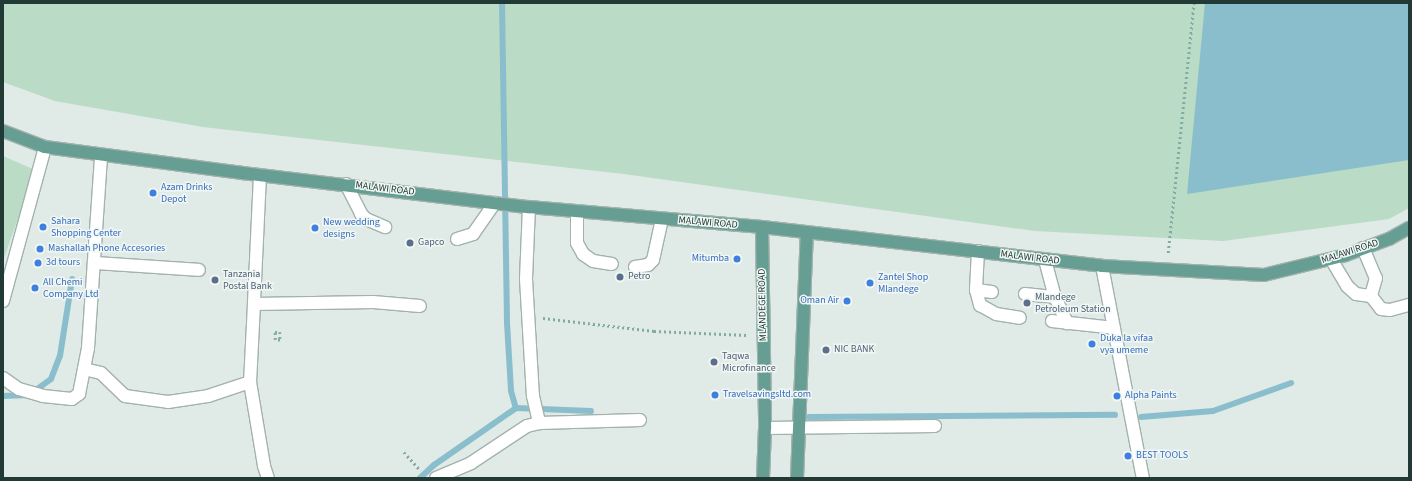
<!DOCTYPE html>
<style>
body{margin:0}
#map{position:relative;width:1412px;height:481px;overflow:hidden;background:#e0eae6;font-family:"Source Sans 3",sans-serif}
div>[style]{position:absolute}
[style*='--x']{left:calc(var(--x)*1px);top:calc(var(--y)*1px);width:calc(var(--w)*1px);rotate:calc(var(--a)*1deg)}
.green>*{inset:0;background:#badbc5}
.water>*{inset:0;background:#8abecd}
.stream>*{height:6px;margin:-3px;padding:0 3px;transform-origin:3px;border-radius:3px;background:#8abecd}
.path>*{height:2.5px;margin-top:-1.25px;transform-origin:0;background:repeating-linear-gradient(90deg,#82aca2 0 2px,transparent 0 5px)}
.roads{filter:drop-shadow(1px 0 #a3b2ad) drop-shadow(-1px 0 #a3b2ad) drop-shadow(0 1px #a3b2ad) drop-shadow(0 -1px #a3b2ad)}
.service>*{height:12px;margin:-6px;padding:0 6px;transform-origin:6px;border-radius:6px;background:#fff}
.minor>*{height:12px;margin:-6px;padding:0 6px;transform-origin:6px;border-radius:6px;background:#fff}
.primary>*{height:12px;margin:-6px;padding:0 6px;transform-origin:6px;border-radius:6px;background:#669e93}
.dots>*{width:11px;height:11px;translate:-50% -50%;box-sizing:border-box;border:2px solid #f0f7f4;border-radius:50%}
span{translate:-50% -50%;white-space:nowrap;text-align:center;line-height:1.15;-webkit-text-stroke:3px #f0f7f4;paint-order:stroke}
.shop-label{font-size:10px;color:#366cbe}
.left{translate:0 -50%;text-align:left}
.right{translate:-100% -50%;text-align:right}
.street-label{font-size:10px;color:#223a35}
.service-label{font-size:10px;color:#4e5e75}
.frame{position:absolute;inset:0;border:4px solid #223a35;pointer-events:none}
</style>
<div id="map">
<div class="green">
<i style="clip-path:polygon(3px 3px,1409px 3px,1409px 208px,1389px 219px,1223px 241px,1035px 231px,624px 174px,203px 127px,55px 101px,3px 82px)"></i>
<i style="clip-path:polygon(3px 156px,35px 170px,3px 261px)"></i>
</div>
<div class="water">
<i style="clip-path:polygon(1205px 3px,1409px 3px,1409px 160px,1187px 194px)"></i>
</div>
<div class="stream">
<i style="--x:502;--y:3;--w:320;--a:89.1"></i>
<i style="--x:507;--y:323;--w:68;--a:86.6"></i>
<i style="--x:511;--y:391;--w:18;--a:74"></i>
<i style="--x:3;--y:396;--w:26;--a:-2"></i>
<i style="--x:29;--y:395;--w:27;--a:-36"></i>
<i style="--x:51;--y:379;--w:25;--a:-69"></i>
<i style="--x:60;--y:356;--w:78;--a:-81.1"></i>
<i style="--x:809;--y:417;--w:306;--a:-0.4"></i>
<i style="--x:1141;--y:417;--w:72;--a:-4.8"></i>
<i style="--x:1213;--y:411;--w:83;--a:-19.7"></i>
<i style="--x:420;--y:478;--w:19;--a:-43"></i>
<i style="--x:434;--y:465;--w:100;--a:-34.8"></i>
<i style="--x:516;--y:408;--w:75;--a:2.3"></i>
</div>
<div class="path">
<i style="--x:1168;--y:253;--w:251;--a:-84.1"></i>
<i style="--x:543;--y:318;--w:112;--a:6.7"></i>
<i style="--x:654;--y:331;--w:93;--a:2.5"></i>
<i style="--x:275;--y:332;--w:5;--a:0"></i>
<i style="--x:280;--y:332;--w:8;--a:90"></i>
<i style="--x:280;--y:340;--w:5;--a:180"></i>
<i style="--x:275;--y:340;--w:8;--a:-90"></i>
<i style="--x:404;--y:452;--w:25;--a:48"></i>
</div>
<div class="roads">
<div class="service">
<i style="--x:346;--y:184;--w:34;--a:63"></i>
<i style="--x:361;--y:214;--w:7;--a:45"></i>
<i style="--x:366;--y:219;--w:21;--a:23"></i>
<i style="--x:577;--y:211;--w:32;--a:90"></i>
<i style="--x:577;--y:243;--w:13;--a:61"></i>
<i style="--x:583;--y:254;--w:12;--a:35"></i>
<i style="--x:593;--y:261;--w:19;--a:9"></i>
<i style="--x:457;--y:239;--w:17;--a:-17"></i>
<i style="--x:473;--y:234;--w:38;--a:-55"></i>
<i style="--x:1363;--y:248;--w:33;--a:67"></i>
<i style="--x:1376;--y:278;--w:19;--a:106"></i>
<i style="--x:978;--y:251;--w:39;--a:93"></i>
<i style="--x:976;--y:290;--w:16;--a:75"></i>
<i style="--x:980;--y:305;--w:18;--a:29"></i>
<i style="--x:996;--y:314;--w:24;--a:9"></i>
<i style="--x:1331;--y:259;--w:31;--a:59"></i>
<i style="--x:1347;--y:286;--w:12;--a:42"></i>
<i style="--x:1356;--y:294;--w:15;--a:8"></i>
<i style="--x:1371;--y:296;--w:16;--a:52"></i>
<i style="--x:1381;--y:309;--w:9;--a:6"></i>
<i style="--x:1390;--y:310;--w:20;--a:-15"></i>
<i style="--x:1045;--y:260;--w:38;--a:75"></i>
<i style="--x:1055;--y:297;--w:29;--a:65"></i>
<i style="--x:635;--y:267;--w:13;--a:-9"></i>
<i style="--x:648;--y:265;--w:7;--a:-45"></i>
<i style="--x:653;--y:260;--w:42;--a:-77.6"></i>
<i style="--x:976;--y:290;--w:16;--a:7"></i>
<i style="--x:1025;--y:294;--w:30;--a:6"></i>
<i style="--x:1052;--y:321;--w:62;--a:6.4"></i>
</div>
<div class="minor">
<i style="--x:260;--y:175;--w:129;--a:92.7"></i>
<i style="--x:254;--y:304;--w:119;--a:-1"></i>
<i style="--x:373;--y:302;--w:47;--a:4.9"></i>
<i style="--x:529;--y:207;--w:72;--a:92.4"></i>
<i style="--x:526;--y:279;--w:117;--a:86.6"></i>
<i style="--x:533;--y:396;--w:28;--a:77"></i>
<i style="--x:539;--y:423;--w:101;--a:-1.7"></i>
<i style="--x:94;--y:263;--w:105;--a:3.8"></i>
<i style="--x:1102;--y:266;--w:216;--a:79.1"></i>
<i style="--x:3;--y:301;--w:160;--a:-74.7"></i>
<i style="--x:254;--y:304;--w:78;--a:92.9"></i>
<i style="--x:250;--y:382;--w:85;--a:80.5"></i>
<i style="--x:264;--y:466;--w:13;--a:72"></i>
<i style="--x:84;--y:369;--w:17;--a:13"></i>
<i style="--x:101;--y:373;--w:33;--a:44"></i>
<i style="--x:125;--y:396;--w:43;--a:7.9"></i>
<i style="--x:168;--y:402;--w:40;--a:-8.5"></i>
<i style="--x:208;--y:396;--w:44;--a:-18.4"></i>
<i style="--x:3;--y:378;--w:19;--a:35"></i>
<i style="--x:19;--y:389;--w:25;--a:16"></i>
<i style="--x:43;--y:396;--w:29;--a:6"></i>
<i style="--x:72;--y:399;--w:9;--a:-36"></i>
<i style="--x:79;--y:394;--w:47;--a:-78.9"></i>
<i style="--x:88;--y:348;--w:193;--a:-86.1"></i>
<i style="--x:765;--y:428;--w:170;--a:-0.7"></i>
<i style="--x:436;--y:478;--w:38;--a:-23"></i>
<i style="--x:471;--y:463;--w:67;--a:-33.5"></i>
<i style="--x:527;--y:426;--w:12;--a:-14"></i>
</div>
<div class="primary">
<i style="--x:3;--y:131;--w:45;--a:20.9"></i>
<i style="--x:45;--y:147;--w:199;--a:7.5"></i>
<i style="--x:242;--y:173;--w:289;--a:6.8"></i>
<i style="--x:529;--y:207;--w:234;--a:4.9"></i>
<i style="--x:762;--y:227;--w:342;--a:6.5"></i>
<i style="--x:1102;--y:266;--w:162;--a:3.2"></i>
<i style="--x:1264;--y:275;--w:84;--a:-13.7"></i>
<i style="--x:1346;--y:255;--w:46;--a:-20.4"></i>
<i style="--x:1389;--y:239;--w:23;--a:-29"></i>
<i style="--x:762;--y:227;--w:201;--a:89.1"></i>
<i style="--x:765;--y:428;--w:50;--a:92.3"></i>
<i style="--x:797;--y:478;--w:246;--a:-87.7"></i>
</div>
</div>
<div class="dots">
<i style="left:153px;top:193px;background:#3f7fe0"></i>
<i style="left:43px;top:227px;background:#3f7fe0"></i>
<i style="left:315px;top:228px;background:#3f7fe0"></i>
<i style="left:410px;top:243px;background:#5c6f8a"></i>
<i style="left:40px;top:249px;background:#3f7fe0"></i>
<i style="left:737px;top:259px;background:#3f7fe0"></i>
<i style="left:38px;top:263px;background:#3f7fe0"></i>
<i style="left:620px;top:277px;background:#5c6f8a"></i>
<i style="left:215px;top:280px;background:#5c6f8a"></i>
<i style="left:870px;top:283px;background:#3f7fe0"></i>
<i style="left:35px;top:288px;background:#3f7fe0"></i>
<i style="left:847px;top:301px;background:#3f7fe0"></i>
<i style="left:1027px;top:303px;background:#5c6f8a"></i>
<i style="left:1092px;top:344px;background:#3f7fe0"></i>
<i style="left:826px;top:350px;background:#5c6f8a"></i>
<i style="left:714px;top:362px;background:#5c6f8a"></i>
<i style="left:715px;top:395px;background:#3f7fe0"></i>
<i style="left:1117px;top:396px;background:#3f7fe0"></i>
<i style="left:1128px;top:456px;background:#3f7fe0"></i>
</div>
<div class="shop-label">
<span class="left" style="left:161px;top:193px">Azam Drinks<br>Depot</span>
<span class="left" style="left:51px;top:227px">Sahara<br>Shopping Center</span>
<span class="left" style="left:323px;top:228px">New wedding<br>designs</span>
<span class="left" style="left:48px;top:249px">Mashallah Phone Accesories</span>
<span class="right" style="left:729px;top:259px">Mitumba</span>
<span class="left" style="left:46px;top:263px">3d tours</span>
<span class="left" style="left:878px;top:283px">Zantel Shop<br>Mlandege</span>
<span class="left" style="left:43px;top:288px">All Chemi<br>Company Ltd</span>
<span class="right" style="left:839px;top:301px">Oman Air</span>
<span class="left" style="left:1100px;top:344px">Duka la vifaa<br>vya umeme</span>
<span class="left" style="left:723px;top:395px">Travelsavingsltd.com</span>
<span class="left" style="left:1125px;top:396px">Alpha Paints</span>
<span class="left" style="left:1136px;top:456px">BEST TOOLS</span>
</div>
<div class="street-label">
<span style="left:385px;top:189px;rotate:7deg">MALAWI ROAD</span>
<span style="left:708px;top:223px;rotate:5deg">MALAWI ROAD</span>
<span style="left:1350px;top:252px;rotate:-18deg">MALAWI ROAD</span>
<span style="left:1030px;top:258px;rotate:7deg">MALAWI ROAD</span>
<span style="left:763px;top:305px;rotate:-91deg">MLANDEGE ROAD</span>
</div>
<div class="service-label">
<span class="left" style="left:418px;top:243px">Gapco</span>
<span class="left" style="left:223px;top:280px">Tanzania<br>Postal Bank</span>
<span class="left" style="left:628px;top:277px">Petro</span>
<span class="left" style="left:1035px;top:303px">Mlandege<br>Petroleum Station</span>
<span class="left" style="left:834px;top:350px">NIC BANK</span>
<span class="left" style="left:722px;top:362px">Taqwa<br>Microfinance</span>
</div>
<div class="frame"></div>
</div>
